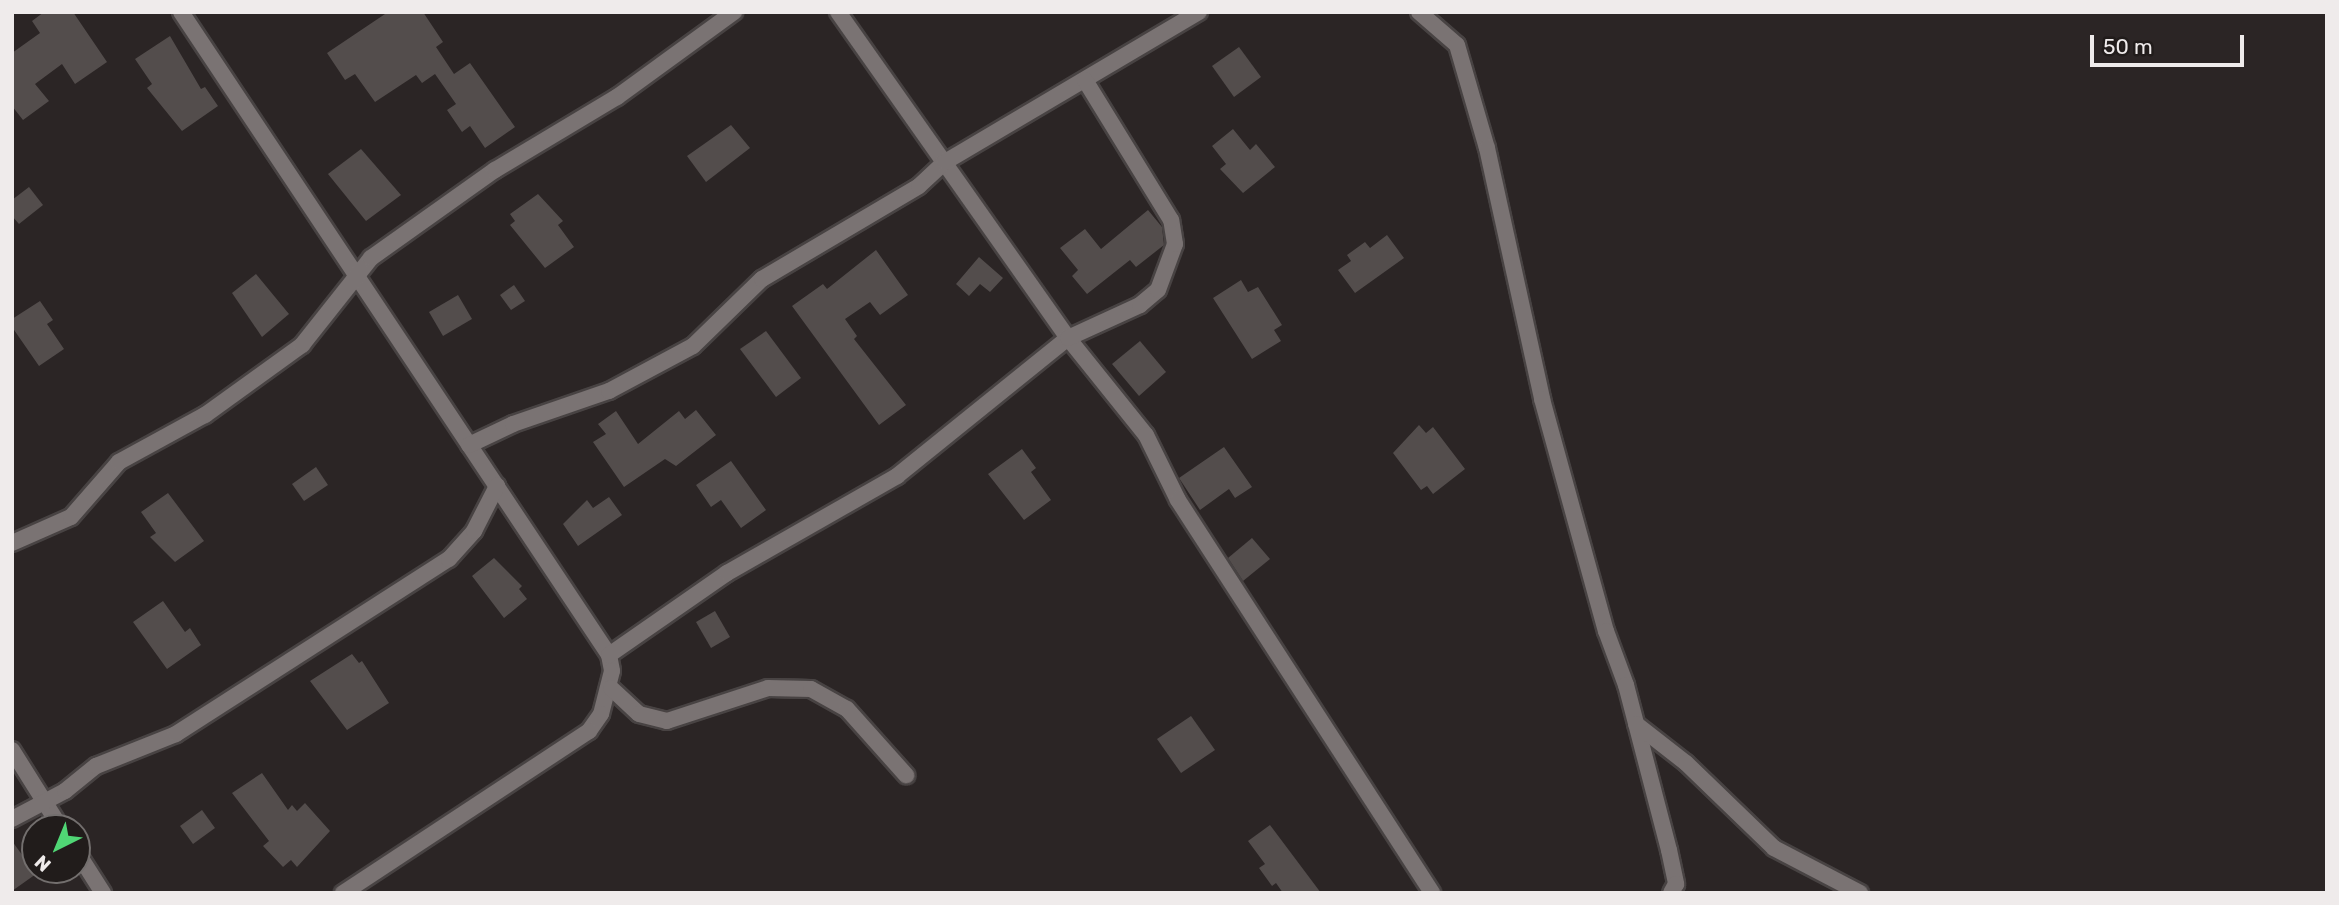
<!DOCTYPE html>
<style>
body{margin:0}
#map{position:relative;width:2339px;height:905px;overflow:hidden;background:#2b2525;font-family:Rubik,sans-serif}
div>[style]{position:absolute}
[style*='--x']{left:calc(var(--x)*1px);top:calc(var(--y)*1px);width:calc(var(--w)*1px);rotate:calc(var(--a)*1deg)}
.building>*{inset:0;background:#534d4c}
.roads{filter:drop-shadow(2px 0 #484343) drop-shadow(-2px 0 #484343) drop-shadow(0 2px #484343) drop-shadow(0 -2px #484343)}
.minor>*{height:16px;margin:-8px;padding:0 8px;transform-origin:8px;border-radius:8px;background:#7a7373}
span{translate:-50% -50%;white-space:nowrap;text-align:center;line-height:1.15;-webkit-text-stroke:6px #211c1b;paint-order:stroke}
.frame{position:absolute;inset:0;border:14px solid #efebeb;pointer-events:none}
.north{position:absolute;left:21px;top:814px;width:70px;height:70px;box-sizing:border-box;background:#211c1b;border:2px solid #736f6e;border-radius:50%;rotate:223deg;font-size:19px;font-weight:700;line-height:28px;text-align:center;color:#efebeb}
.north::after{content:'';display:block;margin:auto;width:24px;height:32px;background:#50d675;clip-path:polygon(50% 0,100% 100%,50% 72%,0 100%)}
.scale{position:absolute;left:2090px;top:35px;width:154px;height:32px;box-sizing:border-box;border:4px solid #efebeb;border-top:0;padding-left:9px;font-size:21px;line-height:24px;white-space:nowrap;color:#efebeb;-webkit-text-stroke:5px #211c1b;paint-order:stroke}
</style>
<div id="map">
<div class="building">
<i style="clip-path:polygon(44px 12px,73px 12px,107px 62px,75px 84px,62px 64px,35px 84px,49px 101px,23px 120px,12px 106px,12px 53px,40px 33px,32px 21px)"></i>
<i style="clip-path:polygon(388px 12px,423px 12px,443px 42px,436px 47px,454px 74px,470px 63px,515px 127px,485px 148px,470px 126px,462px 132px,447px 110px,456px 104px,435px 74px,422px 83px,416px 75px,375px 102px,355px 74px,345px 80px,327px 53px)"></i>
<i style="clip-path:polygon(170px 36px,201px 89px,205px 87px,218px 106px,182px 131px,147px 88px,152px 84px,135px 59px)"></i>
<i style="clip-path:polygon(1239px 47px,1261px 77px,1234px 97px,1212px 66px)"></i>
<i style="clip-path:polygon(731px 125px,750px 148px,706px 182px,687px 156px)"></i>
<i style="clip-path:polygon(1233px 129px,1250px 150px,1256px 144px,1275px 167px,1243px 193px,1220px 169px,1226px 164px,1212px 146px)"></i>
<i style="clip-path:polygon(361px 149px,401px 195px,366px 221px,328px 174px)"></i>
<i style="clip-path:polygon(29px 187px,43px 205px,19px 224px,12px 216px,12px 200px)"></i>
<i style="clip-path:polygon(538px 194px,563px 221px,558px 225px,574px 247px,545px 268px,510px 225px,515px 221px,510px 214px)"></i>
<i style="clip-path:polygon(1148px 210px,1162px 227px,1164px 245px,1136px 267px,1130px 260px,1087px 294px,1072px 276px,1078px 270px,1060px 248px,1085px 229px,1101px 249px)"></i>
<i style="clip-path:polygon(1387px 235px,1404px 258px,1355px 293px,1338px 270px,1351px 261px,1347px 255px,1365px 242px,1370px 248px)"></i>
<i style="clip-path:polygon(876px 250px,908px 295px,880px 315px,870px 302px,845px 319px,857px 336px,854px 339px,906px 405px,879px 425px,792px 306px,823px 284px,827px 289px)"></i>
<i style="clip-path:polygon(979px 257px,1003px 278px,990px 292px,980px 284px,969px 296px,956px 284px)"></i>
<i style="clip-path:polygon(256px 274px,289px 314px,262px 337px,232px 293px)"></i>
<i style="clip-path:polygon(1241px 280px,1248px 292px,1258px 287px,1282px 325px,1274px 330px,1281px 341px,1252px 359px,1213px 298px)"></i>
<i style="clip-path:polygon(514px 285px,525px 301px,511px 310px,500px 295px)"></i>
<i style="clip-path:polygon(458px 295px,472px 319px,443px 336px,429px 312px)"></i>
<i style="clip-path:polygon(40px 301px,53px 320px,47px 324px,64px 349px,39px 366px,12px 327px,12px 319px)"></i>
<i style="clip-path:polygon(766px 331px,801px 378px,776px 397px,740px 349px)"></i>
<i style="clip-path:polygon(1140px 341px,1166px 372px,1139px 396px,1112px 364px)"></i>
<i style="clip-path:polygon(696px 410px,716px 435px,676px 466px,665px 459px,624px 487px,593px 442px,606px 434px,598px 424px,616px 411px,638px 444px,679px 411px,685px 419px)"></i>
<i style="clip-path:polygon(1419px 425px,1426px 433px,1433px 427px,1465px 469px,1433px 494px,1427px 486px,1421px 490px,1393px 453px)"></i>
<i style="clip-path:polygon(1224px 447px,1252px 487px,1235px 498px,1229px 489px,1200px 510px,1179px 478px)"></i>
<i style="clip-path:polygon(1022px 449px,1036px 468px,1031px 472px,1051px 500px,1024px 520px,988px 474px)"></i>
<i style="clip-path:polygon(731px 461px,766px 510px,741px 528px,721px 500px,711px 507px,696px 485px)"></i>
<i style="clip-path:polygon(316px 467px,328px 485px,304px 501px,292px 484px)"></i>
<i style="clip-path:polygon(168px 493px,204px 541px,175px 562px,150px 537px,156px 533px,141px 512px)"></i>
<i style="clip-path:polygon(609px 497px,622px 515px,578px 546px,563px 524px,587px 500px,593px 508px)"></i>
<i style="clip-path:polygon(1252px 538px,1270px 559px,1243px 581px,1228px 558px)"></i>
<i style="clip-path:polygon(494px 558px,522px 586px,519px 589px,527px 599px,504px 618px,472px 576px)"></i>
<i style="clip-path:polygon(163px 601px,185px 632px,190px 628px,201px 645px,167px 669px,133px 622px)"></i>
<i style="clip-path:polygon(715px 611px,730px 637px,711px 648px,696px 622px)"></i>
<i style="clip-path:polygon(352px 654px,359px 663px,362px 661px,389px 703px,347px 730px,310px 681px)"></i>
<i style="clip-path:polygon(1191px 716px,1215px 750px,1181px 773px,1157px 739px)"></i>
<i style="clip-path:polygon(262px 773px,288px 810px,292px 805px,297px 811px,305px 803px,330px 831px,297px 867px,291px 860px,283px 867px,263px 846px,269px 841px,232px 793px)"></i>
<i style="clip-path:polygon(202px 810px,215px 828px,193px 844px,180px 826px)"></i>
<i style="clip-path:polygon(1270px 825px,1321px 893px,1283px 893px,1276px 883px,1272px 886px,1259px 868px,1265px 864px,1248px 841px)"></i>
<i style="clip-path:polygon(12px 841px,36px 874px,12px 891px)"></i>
</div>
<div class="roads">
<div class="minor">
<i style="--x:181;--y:12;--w:772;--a:56.35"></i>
<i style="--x:609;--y:655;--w:16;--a:79"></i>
<i style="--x:612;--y:671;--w:44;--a:104.3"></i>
<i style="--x:601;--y:714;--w:21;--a:125"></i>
<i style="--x:589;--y:731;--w:295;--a:146.6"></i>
<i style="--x:838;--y:12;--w:399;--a:54.8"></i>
<i style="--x:1068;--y:338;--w:124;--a:51.2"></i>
<i style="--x:1146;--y:435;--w:72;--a:63.8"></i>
<i style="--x:1178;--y:500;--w:468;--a:57.1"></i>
<i style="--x:1419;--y:12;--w:50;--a:41"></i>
<i style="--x:1457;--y:45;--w:107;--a:73.8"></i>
<i style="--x:1487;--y:148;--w:257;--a:77.6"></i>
<i style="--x:1542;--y:399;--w:241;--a:74.6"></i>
<i style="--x:1606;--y:631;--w:58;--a:69.7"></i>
<i style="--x:1626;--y:685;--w:171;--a:75.4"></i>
<i style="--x:1669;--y:850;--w:35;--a:78"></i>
<i style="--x:1676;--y:884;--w:10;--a:119"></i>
<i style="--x:469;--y:445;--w:49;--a:-25.5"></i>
<i style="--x:513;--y:424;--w:102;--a:-19"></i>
<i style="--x:609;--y:391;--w:95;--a:-28.2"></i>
<i style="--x:693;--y:346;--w:96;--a:-44.2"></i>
<i style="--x:762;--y:279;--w:182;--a:-30.6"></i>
<i style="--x:919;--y:186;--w:35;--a:-43"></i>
<i style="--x:945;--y:162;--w:295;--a:-30.6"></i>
<i style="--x:12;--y:543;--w:64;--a:-23.8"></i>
<i style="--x:71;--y:517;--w:73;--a:-48.9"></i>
<i style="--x:119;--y:462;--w:98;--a:-28.7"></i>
<i style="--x:205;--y:415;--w:120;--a:-35.8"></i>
<i style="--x:302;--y:345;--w:111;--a:-51.6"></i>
<i style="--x:371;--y:258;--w:152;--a:-35.4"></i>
<i style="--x:495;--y:170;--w:142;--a:-30.9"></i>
<i style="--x:617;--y:97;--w:145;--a:-36"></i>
<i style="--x:609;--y:655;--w:144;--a:-34.8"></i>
<i style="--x:727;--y:573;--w:196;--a:-29.7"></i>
<i style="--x:897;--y:476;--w:220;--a:-38.9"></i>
<i style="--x:1068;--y:338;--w:79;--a:-24.6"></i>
<i style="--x:1140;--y:305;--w:23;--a:-40"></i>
<i style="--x:1158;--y:290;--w:49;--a:-69.7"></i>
<i style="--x:1175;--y:244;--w:24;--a:-99"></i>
<i style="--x:1171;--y:220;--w:164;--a:-121.6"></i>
<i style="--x:611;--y:688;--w:38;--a:43"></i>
<i style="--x:639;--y:714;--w:29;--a:14"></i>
<i style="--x:667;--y:721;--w:106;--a:-18.1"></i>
<i style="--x:768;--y:688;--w:43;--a:1.3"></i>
<i style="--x:811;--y:689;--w:41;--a:29.1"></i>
<i style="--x:847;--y:709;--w:89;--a:48.2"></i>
<i style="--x:1636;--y:724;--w:63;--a:38"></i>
<i style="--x:1686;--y:763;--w:122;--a:44"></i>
<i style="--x:1774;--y:848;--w:97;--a:27.6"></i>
<i style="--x:12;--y:750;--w:92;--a:57.9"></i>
<i style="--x:12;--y:819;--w:60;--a:-27.8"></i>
<i style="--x:65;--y:791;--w:40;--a:-39"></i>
<i style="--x:96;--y:766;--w:86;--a:-21.8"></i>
<i style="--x:176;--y:734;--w:324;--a:-32.7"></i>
<i style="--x:449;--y:559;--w:38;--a:-48"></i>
<i style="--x:474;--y:531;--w:51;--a:-62.9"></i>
<i style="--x:77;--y:852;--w:49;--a:57.6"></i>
</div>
</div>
<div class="frame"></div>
<div class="north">N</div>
<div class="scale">50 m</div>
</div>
